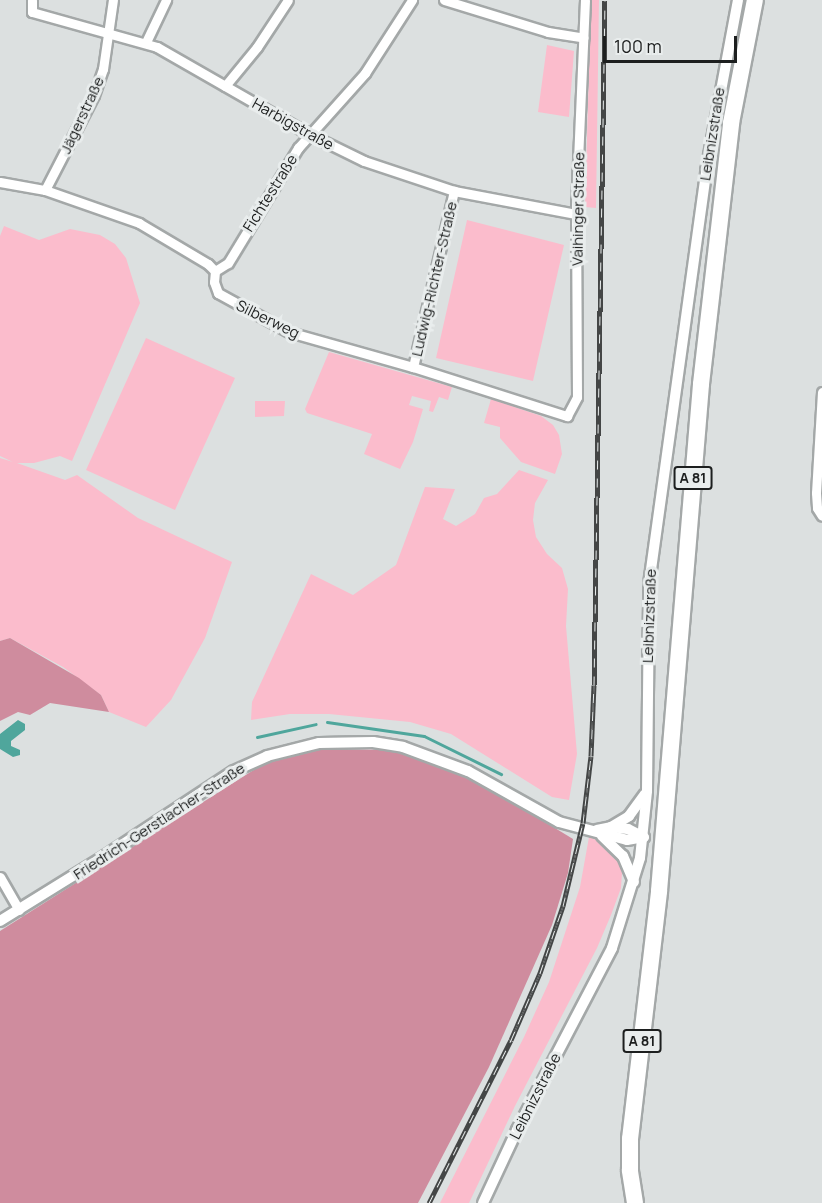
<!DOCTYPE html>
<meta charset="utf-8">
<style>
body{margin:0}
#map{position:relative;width:822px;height:1203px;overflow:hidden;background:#dce0e0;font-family:Manrope,sans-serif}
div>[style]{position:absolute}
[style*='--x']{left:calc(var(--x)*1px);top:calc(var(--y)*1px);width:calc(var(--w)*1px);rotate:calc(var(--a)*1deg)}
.green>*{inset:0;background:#fbbccc}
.forest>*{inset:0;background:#cf8c9e}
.water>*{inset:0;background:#4fa69c}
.stream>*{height:3px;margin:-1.5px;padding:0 1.5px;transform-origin:1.5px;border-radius:1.5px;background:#4fa69c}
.roads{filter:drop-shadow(2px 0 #a4a8a8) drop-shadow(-2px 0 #a4a8a8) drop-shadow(0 2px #a4a8a8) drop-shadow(0 -2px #a4a8a8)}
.minor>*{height:9px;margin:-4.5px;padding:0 4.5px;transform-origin:4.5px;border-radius:4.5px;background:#fff}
.tertiary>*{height:10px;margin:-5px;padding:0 5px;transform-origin:5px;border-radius:5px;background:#fff}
.motorway>*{height:16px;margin:-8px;padding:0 8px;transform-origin:8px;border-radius:8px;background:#fff}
.rail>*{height:5px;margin-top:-2.5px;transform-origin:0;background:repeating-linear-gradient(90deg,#e9eded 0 9px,#444646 0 18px);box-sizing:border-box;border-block:2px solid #444646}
span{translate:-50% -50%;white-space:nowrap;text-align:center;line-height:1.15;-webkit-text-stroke:6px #e9eded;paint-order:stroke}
.shield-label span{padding:2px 4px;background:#e9eded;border:2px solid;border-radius:4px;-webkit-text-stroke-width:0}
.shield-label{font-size:14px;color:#1d1f1f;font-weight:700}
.street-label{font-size:15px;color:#1d1f1f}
.scale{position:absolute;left:603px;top:36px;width:134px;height:27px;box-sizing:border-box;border:3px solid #1d1f1f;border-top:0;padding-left:8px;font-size:18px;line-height:21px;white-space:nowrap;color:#1d1f1f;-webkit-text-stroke:4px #e9eded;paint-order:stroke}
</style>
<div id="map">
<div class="green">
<i style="clip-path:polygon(591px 0,599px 0,596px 208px,585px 207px)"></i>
<i style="clip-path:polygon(547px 45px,574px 51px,569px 117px,538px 112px)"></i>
<i style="clip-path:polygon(467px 220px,564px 245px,533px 381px,436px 358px)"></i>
<i style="clip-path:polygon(4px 226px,39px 240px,70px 229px,100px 235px,115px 244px,126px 258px,140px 303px,72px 461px,60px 456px,34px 463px,17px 463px,65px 480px,77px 475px,138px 518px,232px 562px,205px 638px,171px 700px,146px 727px,109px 712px,101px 695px,63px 667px,10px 638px,0 641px,0 458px,13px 462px,0 456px,0 236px)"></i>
<i style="clip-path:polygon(146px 338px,235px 378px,175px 510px,86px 470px)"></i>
<i style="clip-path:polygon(329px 352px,452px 387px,448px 400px,439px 397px,433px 412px,429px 411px,431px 401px,412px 396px,409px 405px,423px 409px,413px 442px,400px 469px,364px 454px,372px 434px,307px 413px,305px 409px)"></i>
<i style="clip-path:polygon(491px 399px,541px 416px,553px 425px,559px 435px,562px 454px,555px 474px,521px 462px,500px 438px,500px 427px,484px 423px)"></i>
<i style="clip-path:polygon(255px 401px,285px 401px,284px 416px,255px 417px)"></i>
<i style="clip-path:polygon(519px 470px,548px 480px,535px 503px,533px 520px,536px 537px,547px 554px,562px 568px,568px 589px,566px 626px,577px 754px,569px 800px,552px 797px,451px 734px,410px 722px,329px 714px,290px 714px,251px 720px,252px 702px,311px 574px,353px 595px,396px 565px,425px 487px,455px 489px,443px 519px,456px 526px,475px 514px,484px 498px,497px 494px)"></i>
<i style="clip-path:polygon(589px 837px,604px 843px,617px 854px,622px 873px,621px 888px,611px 915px,597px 948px,515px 1106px,469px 1203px,440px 1203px,524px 1037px,549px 982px,580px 887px)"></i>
</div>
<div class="forest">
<i style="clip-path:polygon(10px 638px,79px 678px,101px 695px,109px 712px,50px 703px,30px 715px,18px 712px,0 721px,0 641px)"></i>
<i style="clip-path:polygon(322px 749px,402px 750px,474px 779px,573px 839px,568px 873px,552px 925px,489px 1067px,418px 1203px,0 1203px,0 931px,263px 764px)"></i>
</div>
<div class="water">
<i style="clip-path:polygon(18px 720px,25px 724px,25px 730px,11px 741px,11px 746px,20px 750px,20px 755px,13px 757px,0 749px,0 734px)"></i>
</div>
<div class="stream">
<i style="--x:327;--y:722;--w:98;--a:8.2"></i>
<i style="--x:424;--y:736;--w:86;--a:26.3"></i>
<i style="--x:257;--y:737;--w:60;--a:-12.4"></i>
</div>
<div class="roads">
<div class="minor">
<i style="--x:32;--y:0;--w:12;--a:90"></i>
<i style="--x:32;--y:12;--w:130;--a:15.6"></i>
<i style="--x:157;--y:47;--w:175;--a:29.8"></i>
<i style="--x:309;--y:134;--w:61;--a:26.1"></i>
<i style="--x:364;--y:161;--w:95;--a:18.4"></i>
<i style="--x:454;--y:191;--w:124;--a:10.7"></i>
<i style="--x:444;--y:0;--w:109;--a:17.1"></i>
<i style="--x:548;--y:32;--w:36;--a:9"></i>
<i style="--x:146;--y:42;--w:47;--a:-64.5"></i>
<i style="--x:225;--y:86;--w:50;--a:-50.6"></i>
<i style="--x:257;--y:47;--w:56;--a:-56.6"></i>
<i style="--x:0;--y:182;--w:46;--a:10.1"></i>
<i style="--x:45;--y:190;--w:100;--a:19.3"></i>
<i style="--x:139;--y:223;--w:80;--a:30.7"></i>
<i style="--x:208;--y:264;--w:10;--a:45"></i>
<i style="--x:45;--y:190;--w:107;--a:-62.7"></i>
<i style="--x:94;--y:95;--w:28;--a:-71"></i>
<i style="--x:103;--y:69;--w:70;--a:-81.8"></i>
<i style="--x:215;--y:271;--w:11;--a:95"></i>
<i style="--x:214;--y:282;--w:12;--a:70"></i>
<i style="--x:218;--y:293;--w:81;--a:28.8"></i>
<i style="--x:289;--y:332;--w:129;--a:15.8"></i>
<i style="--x:413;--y:367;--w:162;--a:17.7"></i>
<i style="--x:567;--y:416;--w:21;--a:-62"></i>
<i style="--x:577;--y:397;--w:191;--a:-90.3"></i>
<i style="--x:576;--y:206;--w:206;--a:-87.5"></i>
<i style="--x:215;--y:271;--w:15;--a:-32"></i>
<i style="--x:228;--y:263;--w:135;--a:-58.7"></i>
<i style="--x:298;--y:148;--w:101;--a:-48.2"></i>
<i style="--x:365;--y:73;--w:87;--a:-57.2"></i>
<i style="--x:413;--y:367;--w:181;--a:-76.9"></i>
<i style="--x:822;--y:392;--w:101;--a:93.4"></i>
<i style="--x:816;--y:493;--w:15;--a:86"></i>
<i style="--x:817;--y:508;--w:9;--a:58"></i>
<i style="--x:0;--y:877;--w:38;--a:60"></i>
</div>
<div class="tertiary">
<i style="--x:611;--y:827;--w:17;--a:7"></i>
<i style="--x:628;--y:829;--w:18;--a:27"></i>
<i style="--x:597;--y:830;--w:14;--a:-12"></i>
<i style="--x:611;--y:827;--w:21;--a:-31"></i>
<i style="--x:629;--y:816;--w:27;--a:-54"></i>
<i style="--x:602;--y:836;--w:29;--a:44"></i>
<i style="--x:623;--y:856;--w:28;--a:67"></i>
<i style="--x:0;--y:921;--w:123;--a:-31.8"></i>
<i style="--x:105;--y:856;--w:154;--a:-33.4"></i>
<i style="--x:234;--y:771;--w:36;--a:-24"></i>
<i style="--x:267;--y:756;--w:54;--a:-14"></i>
<i style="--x:319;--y:743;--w:54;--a:-1.1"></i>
<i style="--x:373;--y:742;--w:30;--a:9"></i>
<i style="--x:403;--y:747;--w:69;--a:20.3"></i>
<i style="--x:468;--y:771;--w:104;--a:29.3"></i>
<i style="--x:559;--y:822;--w:70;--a:14.8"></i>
<i style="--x:627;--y:840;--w:17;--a:-10"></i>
<i style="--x:483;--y:1203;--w:81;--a:-65"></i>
<i style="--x:517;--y:1130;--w:205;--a:-62.4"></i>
<i style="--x:612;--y:948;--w:94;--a:-72.7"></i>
<i style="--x:640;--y:858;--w:67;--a:-84"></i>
<i style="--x:647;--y:791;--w:207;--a:-89.4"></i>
<i style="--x:649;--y:584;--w:417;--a:-82.1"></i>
<i style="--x:706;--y:171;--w:174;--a:-79.4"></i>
</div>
<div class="motorway">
<i style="--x:635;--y:1203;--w:33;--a:-99"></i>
<i style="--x:630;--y:1170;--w:31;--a:-90"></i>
<i style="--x:630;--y:1139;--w:250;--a:-83.3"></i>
<i style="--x:659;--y:891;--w:509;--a:-85.26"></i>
<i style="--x:701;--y:384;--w:263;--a:-83.4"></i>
<i style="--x:731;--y:123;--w:125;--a:-79"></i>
</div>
</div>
<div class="rail">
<i style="--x:429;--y:1203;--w:182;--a:-63.3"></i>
<i style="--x:511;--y:1040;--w:73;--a:-66.6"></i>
<i style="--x:540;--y:973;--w:71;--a:-71.1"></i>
<i style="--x:563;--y:906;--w:85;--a:-76.5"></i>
<i style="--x:583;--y:823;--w:67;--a:-83.2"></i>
<i style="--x:591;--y:756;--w:71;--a:-87.6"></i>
<i style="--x:594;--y:685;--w:685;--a:-89.08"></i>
</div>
<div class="shield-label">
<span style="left:693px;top:478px">A 81</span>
<span style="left:642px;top:1041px">A 81</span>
</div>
<div class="street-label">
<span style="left:82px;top:115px;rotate:-65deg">Jägerstraße</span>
<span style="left:293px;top:124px;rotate:29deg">Harbigstraße</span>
<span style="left:712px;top:134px;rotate:-81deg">Leibnizstraße</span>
<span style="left:270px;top:193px;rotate:-58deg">Fichtestraße</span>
<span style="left:578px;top:209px;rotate:-89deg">Vaihinger Straße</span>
<span style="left:434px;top:279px;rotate:-77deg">Ludwig-Richter-Straße</span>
<span style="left:268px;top:319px;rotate:26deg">Silberweg</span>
<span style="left:649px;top:616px;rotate:-88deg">Leibnizstraße</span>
<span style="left:159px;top:821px;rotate:-33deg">Friedrich-Gerstlacher-Straße</span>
<span style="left:535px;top:1096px;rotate:-63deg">Leibnizstraße</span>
</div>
<div class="scale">100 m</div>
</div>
